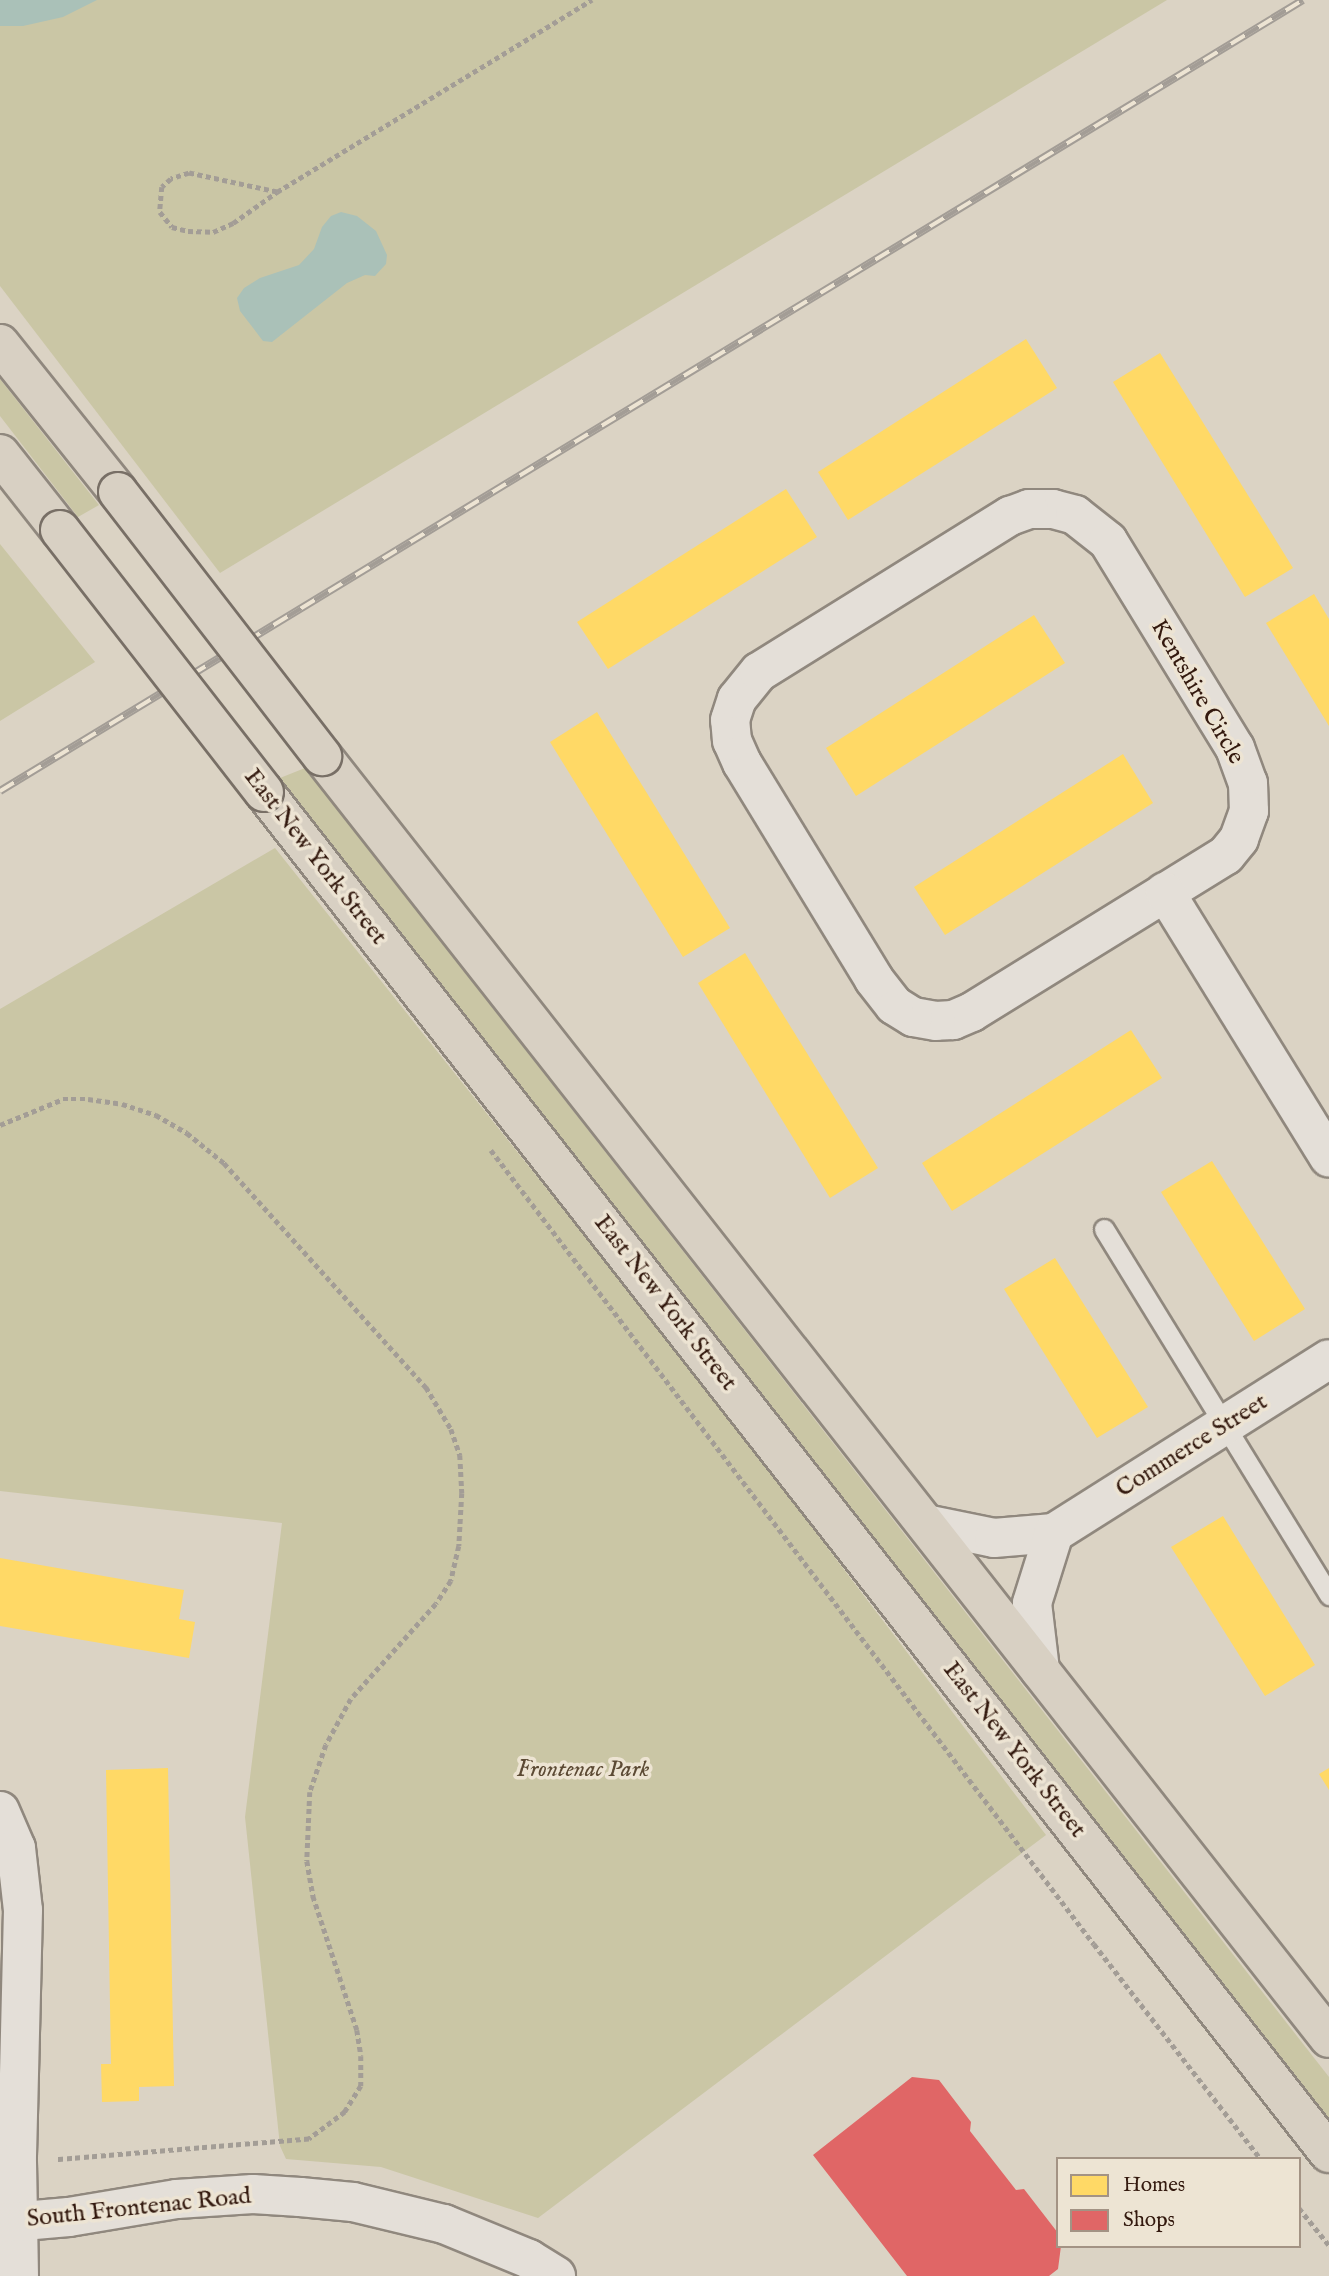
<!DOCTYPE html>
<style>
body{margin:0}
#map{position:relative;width:1329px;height:2276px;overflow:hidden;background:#dbd3c4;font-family:"IM FELL English",serif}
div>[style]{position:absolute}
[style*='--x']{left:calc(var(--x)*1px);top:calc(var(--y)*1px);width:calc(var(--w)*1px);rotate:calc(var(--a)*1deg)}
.green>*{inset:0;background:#cac6a5}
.water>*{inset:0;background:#aac1b8}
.homes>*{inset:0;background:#ffd966}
.shops>*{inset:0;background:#e06666}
.path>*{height:4.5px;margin-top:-2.25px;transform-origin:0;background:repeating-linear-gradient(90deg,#a39d96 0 5px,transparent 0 8.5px)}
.roads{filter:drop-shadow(2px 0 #90887e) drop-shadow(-2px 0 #90887e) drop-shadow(0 2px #90887e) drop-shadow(0 -2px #90887e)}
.service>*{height:19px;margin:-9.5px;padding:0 9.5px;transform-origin:9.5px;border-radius:9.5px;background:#e4dfd8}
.minor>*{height:38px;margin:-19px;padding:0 19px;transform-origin:19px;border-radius:19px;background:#e4dfd8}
.primary>*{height:38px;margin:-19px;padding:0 19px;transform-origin:19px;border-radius:19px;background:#d8d0c3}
.rail>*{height:8px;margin-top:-4px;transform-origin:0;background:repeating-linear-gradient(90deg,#ede4d3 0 16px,#a39d96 0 32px);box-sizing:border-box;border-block:2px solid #a39d96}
.bridges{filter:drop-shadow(2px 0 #786f66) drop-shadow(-2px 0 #786f66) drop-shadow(0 2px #786f66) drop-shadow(0 -2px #786f66)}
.primary-bridge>*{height:38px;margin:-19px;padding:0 19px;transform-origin:19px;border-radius:19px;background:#d8d0c3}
span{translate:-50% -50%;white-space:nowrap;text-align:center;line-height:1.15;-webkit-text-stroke:7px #ede4d3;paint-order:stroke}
.street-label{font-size:24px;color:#33190e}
.park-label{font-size:24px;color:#5c4a34;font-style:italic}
.legend{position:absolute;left:1056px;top:2157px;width:245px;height:91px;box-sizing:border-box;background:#ede4d3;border:2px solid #a39384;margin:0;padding:9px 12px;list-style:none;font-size:21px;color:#33190e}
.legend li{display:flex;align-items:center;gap:14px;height:35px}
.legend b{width:35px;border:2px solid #a39384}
</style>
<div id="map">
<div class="green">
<i style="clip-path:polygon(0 0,1167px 0,220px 573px,0 286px)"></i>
<i style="clip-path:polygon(0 379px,99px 505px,78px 517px,0 416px)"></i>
<i style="clip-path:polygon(0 544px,95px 662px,0 721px)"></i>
<i style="clip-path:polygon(305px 768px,1329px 2077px,1329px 2119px,280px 778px)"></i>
<i style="clip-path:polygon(275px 848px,712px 1396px,1046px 1835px,538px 2218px,381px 2167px,286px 2159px,280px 2146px,245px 1817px,282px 1523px,0 1491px,0 1009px)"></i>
</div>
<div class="water">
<i style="clip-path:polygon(0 0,97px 0,63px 17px,23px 26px,0 26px)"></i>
<i style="clip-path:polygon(341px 212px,357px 216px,376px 231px,387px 255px,386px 264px,375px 276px,365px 275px,347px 283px,272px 342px,263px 341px,240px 311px,237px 298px,244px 288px,260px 278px,299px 265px,314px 249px,322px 227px,331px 216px)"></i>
</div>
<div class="homes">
<i style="clip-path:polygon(1026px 339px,1057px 388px,848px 520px,818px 472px)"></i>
<i style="clip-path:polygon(1160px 353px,1293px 568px,1245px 597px,1113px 382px)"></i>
<i style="clip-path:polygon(786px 489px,817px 537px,608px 669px,577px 622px)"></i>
<i style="clip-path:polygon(1314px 594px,1329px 619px,1329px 726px,1266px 623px)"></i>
<i style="clip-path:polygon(1034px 615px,1065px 663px,856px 796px,826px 748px)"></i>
<i style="clip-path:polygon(597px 712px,730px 928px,683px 957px,550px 742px)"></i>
<i style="clip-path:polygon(1123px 754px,1153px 803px,945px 935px,914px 887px)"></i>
<i style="clip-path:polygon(745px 953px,878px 1168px,830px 1198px,698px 983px)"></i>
<i style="clip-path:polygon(1131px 1030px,1162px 1078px,952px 1211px,922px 1163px)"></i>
<i style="clip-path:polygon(1212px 1161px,1305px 1309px,1254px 1341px,1161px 1192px)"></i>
<i style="clip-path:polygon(1055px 1258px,1148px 1407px,1097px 1438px,1004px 1289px)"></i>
<i style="clip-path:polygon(1223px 1516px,1315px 1665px,1265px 1696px,1171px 1547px)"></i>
<i style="clip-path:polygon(0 1558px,184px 1590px,179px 1619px,195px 1622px,189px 1658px,0 1626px)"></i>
<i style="clip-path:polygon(168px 1768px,174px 2086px,139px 2087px,139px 2101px,102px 2102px,101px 2064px,111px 2064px,106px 1770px)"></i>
<i style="clip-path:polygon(1329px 1768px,1329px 1790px,1319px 1774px)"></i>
</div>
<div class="shops">
<i style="clip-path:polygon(912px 2077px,939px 2080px,971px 2122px,970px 2131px,1016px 2190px,1024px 2189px,1058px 2233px,1058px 2246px,1061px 2246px,1058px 2269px,1049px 2276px,907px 2276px,813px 2155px)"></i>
</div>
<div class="path">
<i style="--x:277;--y:192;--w:90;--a:-167.8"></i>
<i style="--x:189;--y:173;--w:19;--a:162"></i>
<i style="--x:171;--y:179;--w:12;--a:138"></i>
<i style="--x:162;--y:187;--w:25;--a:95"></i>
<i style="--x:160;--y:212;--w:19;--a:51"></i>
<i style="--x:172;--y:227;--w:16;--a:14"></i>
<i style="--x:188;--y:231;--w:25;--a:2"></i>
<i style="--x:213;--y:232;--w:22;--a:-24"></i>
<i style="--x:233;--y:223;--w:54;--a:-35.2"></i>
<i style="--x:277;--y:192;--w:369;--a:-31.4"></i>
<i style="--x:0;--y:1125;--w:68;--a:-22.4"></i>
<i style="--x:63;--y:1099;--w:25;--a:0"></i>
<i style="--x:88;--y:1099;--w:34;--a:8"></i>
<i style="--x:122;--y:1104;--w:36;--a:18"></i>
<i style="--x:156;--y:1115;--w:36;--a:30"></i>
<i style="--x:187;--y:1133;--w:48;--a:39"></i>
<i style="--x:224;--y:1163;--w:302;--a:48"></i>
<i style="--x:426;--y:1387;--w:49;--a:59.2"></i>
<i style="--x:451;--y:1429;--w:28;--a:71"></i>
<i style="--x:460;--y:1455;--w:38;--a:87"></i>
<i style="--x:462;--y:1493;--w:53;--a:93.2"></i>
<i style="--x:459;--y:1546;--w:36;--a:103"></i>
<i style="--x:451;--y:1581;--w:27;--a:123"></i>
<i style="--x:436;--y:1604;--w:127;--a:131.8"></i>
<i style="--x:351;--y:1699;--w:52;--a:118.5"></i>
<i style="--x:326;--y:1745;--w:50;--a:108.8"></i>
<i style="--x:310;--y:1792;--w:69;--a:92.5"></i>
<i style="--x:307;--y:1861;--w:36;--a:80"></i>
<i style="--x:313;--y:1896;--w:141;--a:71.8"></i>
<i style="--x:357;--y:2030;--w:26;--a:81"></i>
<i style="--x:361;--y:2056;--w:30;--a:90"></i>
<i style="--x:361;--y:2086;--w:31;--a:122"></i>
<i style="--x:345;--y:2112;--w:45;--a:143.1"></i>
<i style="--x:309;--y:2139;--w:254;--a:175.3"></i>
<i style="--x:491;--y:1150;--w:997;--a:52.79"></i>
<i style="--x:1094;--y:1944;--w:272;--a:52.2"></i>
<i style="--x:1299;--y:2208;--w:48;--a:51"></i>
</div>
<div class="roads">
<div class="service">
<i style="--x:1104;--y:1229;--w:430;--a:58.4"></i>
</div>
<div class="minor">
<i style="--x:1029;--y:509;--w:24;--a:0"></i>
<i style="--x:1053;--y:509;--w:23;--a:15"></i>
<i style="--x:1075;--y:515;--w:42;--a:38.2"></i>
<i style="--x:1108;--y:541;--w:243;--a:58.5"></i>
<i style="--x:1235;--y:748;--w:37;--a:70"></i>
<i style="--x:1248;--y:783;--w:28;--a:88"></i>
<i style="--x:1249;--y:811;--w:30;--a:110"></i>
<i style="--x:1239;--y:839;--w:21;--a:129"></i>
<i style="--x:1226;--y:855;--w:299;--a:148.3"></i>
<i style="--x:972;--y:1012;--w:21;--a:157"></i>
<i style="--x:953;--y:1020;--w:17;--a:177"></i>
<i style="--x:936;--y:1021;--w:23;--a:-170"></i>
<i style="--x:913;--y:1017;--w:22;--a:-148"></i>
<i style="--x:894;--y:1005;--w:33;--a:-128"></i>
<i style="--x:874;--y:979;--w:253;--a:-121.4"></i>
<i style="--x:742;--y:763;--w:24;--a:-114"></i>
<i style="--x:732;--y:741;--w:21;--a:-95"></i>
<i style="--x:730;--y:720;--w:22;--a:-72"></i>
<i style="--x:737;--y:699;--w:35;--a:-51"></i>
<i style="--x:759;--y:672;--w:296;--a:-31.9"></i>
<i style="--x:1010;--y:516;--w:20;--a:-20"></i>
<i style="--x:1165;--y:892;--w:312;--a:58.3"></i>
<i style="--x:926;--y:1524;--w:69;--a:11.6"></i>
<i style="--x:994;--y:1538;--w:60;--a:-4.8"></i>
<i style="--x:1054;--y:1533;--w:325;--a:-32.3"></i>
<i style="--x:1040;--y:1670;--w:67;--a:-96.8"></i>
<i style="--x:1032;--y:1603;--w:73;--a:-72.6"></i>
<i style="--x:0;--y:1811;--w:40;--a:66.6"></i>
<i style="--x:16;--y:1848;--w:62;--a:83.6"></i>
<i style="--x:23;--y:1910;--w:252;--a:91.4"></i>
<i style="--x:17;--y:2162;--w:114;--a:89"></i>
<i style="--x:0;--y:2223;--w:69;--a:-5"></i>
<i style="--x:69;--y:2217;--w:109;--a:-9.5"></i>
<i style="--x:177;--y:2199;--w:76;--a:-3.8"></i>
<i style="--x:253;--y:2194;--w:47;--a:3.7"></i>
<i style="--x:300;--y:2197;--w:53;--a:5.4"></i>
<i style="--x:353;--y:2202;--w:94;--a:13.6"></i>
<i style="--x:444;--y:2224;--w:92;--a:22.4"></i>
<i style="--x:529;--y:2259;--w:32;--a:32"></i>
</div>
<div class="primary">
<i style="--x:0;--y:344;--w:189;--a:51.4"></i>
<i style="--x:0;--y:454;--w:97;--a:51.7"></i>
<i style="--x:322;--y:756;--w:1630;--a:51.85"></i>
<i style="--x:264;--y:792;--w:1728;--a:51.96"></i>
</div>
</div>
<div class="rail">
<i style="--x:0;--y:791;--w:1524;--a:-31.26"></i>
</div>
<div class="bridges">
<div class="primary-bridge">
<i style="--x:118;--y:492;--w:334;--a:52.3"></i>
<i style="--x:60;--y:530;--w:332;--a:52.1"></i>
</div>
</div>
<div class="street-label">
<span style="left:1197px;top:692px;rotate:60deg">Kentshire Circle</span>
<span style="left:315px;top:857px;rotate:52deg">East New York Street</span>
<span style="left:665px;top:1303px;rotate:52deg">East New York Street</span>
<span style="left:1192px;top:1446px;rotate:-32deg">Commerce Street</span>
<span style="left:1014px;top:1750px;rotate:52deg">East New York Street</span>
<span style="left:139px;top:2208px;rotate:-6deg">South Frontenac Road</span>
</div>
<div class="park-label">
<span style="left:583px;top:1770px">Frontenac Park</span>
</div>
<ul class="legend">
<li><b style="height:19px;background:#ffd966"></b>Homes</li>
<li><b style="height:19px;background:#e06666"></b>Shops</li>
</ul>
</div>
